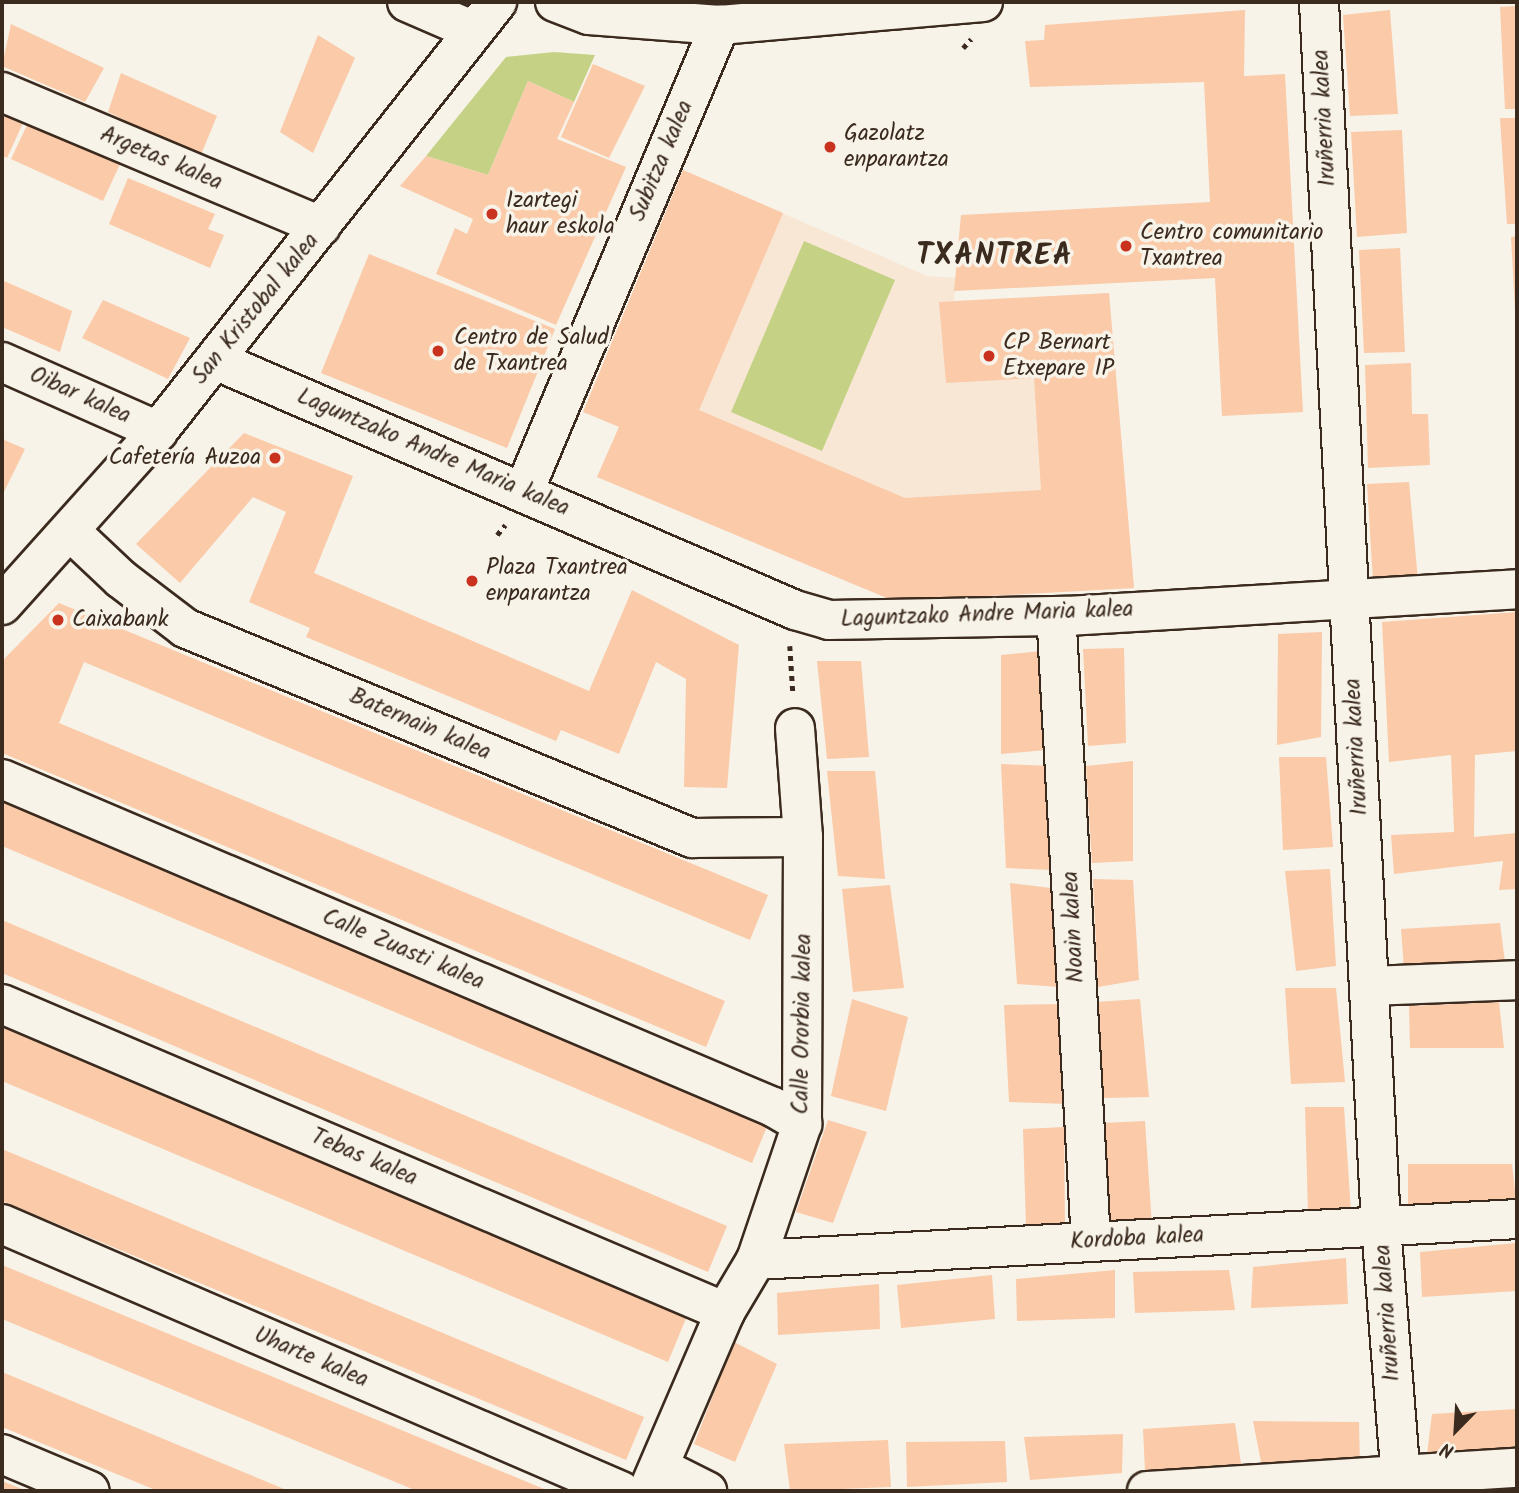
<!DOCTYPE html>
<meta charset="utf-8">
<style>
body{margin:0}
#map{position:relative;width:1519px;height:1493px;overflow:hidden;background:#f7f3e8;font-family:Kalam,sans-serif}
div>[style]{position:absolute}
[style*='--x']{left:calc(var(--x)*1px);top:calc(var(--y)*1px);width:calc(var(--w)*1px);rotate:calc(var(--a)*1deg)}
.built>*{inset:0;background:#f8e7d5}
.green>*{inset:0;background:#c5d286}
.building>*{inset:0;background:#facaa9}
.path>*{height:4.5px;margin-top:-2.25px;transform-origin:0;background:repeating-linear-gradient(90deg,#3b2a1e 0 5px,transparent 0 10px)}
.roads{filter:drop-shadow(2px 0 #3b2a1e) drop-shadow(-2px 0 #3b2a1e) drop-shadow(0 2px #3b2a1e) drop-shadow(0 -2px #3b2a1e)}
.minor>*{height:38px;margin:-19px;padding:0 19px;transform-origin:19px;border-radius:19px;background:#f7f3e8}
.major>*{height:38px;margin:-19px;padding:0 19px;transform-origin:19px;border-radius:19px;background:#f7f3e8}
.dots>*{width:19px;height:19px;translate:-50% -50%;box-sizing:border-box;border:4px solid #f7f3e8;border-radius:50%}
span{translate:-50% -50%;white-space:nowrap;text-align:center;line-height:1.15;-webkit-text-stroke:7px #f7f3e8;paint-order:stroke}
.street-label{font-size:23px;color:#3b2a1e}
.poi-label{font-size:23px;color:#3b2a1e}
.left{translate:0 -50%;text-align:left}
.right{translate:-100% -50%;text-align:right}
.district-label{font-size:30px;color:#3b2a1e;font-weight:700;letter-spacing:2px}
.frame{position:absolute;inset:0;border:4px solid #3b2a1e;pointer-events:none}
.north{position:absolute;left:1421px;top:1395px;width:70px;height:70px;-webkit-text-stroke:5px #f7f3e8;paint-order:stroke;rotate:204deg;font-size:19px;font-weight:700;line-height:28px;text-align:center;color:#3b2a1e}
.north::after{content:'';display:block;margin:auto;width:24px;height:32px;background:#3b2a1e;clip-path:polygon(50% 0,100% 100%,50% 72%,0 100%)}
</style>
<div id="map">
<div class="built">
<i style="clip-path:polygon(683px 170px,927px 276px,956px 278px,954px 301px,1109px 293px,1134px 588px,894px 601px,597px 477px,619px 427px)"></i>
</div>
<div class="green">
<i style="clip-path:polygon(554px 52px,595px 55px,574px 102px,528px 81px,488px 175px,426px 156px,506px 57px)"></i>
<i style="clip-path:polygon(804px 241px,895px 280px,822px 451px,731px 412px)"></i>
</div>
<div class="building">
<i style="clip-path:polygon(1517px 6px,1517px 109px,1505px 109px,1500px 7px)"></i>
<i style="clip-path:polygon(1245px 10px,1244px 76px,1285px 74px,1303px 412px,1222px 416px,1215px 278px,954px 291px,961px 215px,1210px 202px,1204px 82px,1030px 87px,1025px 41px,1044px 40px,1045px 25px)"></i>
<i style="clip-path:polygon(1390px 10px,1398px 114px,1350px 116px,1343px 15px)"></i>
<i style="clip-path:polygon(11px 24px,104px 68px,85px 102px,2px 66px)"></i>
<i style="clip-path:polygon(318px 35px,355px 58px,313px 153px,280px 132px)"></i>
<i style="clip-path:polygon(593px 64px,645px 86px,609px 158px,561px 137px)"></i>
<i style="clip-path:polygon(121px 73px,217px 116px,200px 157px,108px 112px)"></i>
<i style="clip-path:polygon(528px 81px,574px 102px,557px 139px,626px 167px,556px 325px,436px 274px,455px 228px,467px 234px,473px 219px,400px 186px,426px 156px,488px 175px)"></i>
<i style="clip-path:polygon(2px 113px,23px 123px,7px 158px,2px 155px)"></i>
<i style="clip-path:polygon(1500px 118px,1517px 118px,1517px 224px,1507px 224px)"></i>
<i style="clip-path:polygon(29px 121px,121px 162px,103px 201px,11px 159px)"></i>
<i style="clip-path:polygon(1402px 130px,1407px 233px,1357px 237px,1351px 132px)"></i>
<i style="clip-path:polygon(683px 170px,783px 213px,699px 410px,905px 498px,1041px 490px,1034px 378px,946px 383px,939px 302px,1109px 293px,1134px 588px,894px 601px,597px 477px,619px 427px,583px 412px)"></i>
<i style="clip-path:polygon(128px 178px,215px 214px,208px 229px,224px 235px,210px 268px,109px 224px)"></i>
<i style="clip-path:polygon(1517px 236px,1517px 310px,1515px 310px,1511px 237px)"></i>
<i style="clip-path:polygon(1400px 248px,1405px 352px,1364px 353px,1359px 250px)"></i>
<i style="clip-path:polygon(369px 254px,555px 329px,507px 448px,321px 373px)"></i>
<i style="clip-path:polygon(2px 280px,72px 311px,60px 352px,2px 327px)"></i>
<i style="clip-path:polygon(103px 300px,190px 338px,168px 379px,82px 338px)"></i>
<i style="clip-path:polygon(1411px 363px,1412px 414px,1428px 414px,1430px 465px,1368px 468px,1365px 365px)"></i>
<i style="clip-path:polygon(244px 433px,353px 476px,314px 573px,589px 691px,632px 590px,739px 645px,727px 788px,684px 787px,686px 679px,656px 662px,619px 754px,561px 730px,556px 741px,306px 637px,310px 628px,249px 602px,286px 512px,253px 497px,180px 583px,136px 544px)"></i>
<i style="clip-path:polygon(2px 439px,25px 449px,2px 496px)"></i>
<i style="clip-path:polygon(1409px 482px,1418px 580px,1373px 581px,1367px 484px)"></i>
<i style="clip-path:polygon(59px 603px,768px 895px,750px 940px,84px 662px,59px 723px,725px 1001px,706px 1047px,2px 753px,2px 667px,5px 658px)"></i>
<i style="clip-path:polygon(1517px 612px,1517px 751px,1475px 755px,1474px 837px,1517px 833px,1517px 889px,1499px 890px,1503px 861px,1394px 874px,1391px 835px,1454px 832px,1451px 755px,1389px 762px,1382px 622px)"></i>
<i style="clip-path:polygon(1322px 632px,1321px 737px,1277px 745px,1278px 634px)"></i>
<i style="clip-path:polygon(1124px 648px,1126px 743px,1088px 746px,1083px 649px)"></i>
<i style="clip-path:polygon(1041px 651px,1046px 750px,1001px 754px,1001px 655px)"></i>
<i style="clip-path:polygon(817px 661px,861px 661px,869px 757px,827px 759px)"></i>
<i style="clip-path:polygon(1279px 757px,1326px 757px,1333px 847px,1283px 850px)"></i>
<i style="clip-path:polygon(1133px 761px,1133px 861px,1092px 863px,1086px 766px)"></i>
<i style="clip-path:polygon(1001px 764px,1050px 766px,1051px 870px,1006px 868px)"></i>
<i style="clip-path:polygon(827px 771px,875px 771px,885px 879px,838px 876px)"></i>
<i style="clip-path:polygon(2px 792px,771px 1117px,752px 1163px,2px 846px)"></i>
<i style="clip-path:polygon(1330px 869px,1336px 966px,1296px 971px,1285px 871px)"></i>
<i style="clip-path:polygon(1093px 879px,1133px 880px,1139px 980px,1098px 987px)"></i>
<i style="clip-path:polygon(1010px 883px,1051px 888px,1060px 987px,1017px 984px)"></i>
<i style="clip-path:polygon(890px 885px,904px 988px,853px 992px,842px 889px)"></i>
<i style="clip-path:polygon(2px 920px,727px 1226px,708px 1272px,2px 973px)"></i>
<i style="clip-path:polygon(1500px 923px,1505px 962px,1404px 969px,1401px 929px)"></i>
<i style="clip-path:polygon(1285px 988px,1336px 988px,1345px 1082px,1291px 1084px)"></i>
<i style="clip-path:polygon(852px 999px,908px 1017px,886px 1111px,831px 1096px)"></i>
<i style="clip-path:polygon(1140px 999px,1149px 1097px,1104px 1098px,1097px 1002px)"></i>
<i style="clip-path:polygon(1499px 1002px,1504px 1048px,1410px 1048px,1409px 1006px)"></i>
<i style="clip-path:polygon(1062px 1004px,1067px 1104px,1009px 1102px,1004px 1005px)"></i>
<i style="clip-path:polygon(2px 1027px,687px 1316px,668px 1362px,2px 1081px)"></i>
<i style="clip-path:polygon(1305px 1107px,1344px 1107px,1351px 1212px,1308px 1212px)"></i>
<i style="clip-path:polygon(828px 1120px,867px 1132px,833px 1223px,796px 1212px)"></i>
<i style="clip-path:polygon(1145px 1121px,1152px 1226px,1109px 1221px,1103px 1123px)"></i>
<i style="clip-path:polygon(1064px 1127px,1065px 1227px,1026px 1227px,1023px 1129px)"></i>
<i style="clip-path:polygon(2px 1149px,644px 1417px,626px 1460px,2px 1201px)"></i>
<i style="clip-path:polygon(1408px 1164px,1512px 1164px,1517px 1208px,1408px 1206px)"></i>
<i style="clip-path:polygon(1516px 1243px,1517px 1291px,1422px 1297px,1420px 1252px)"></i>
<i style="clip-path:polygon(1346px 1258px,1348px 1304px,1251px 1308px,1253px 1267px)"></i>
<i style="clip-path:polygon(2px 1265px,549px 1491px,417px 1491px,2px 1319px)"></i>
<i style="clip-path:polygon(1115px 1270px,1115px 1318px,1017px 1321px,1016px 1279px)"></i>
<i style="clip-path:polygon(1229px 1270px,1235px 1310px,1135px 1313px,1133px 1272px)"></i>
<i style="clip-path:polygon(992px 1275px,995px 1319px,901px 1328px,897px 1285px)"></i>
<i style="clip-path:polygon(879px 1284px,880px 1329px,778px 1335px,777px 1293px)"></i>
<i style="clip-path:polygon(734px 1342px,777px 1364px,735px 1462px,694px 1444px)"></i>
<i style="clip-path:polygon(2px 1372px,289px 1491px,158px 1491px,2px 1427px)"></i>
<i style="clip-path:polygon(1517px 1409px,1517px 1451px,1427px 1454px,1432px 1414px)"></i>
<i style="clip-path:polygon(1253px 1421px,1359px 1422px,1360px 1467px,1262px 1467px)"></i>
<i style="clip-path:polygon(1235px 1423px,1242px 1470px,1145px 1472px,1143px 1429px)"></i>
<i style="clip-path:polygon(1123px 1434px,1122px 1473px,1030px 1480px,1024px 1437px)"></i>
<i style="clip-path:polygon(888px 1440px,891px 1487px,790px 1491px,784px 1444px)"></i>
<i style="clip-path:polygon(1005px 1441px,1007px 1482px,907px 1487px,906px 1442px)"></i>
<i style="clip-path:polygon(2px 1481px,27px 1491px,2px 1491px)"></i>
</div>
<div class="path">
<i style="--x:963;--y:48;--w:12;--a:-48"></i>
<i style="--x:497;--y:535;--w:13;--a:-51"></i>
<i style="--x:790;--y:646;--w:47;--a:86.3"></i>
</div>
<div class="roads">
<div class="minor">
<i style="--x:407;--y:2;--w:73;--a:23.4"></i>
<i style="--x:555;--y:2;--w:36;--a:21"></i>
<i style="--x:589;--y:15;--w:131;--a:4.4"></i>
<i style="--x:720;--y:25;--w:264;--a:-5"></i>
<i style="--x:1319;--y:2;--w:1226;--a:87.1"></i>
<i style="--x:1381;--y:1226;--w:266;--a:85.5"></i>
<i style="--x:2;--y:92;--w:346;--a:22.8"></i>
<i style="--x:215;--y:360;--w:632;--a:23.32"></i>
<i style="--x:795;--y:610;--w:35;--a:16"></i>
<i style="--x:829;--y:620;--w:238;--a:-1"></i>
<i style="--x:1067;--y:616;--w:451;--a:-3.4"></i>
<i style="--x:2;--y:362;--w:171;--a:23.9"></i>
<i style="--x:524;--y:491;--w:506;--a:-67.19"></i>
<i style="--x:70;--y:531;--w:70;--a:43.3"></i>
<i style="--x:121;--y:579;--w:81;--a:37.4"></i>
<i style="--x:185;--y:628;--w:549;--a:22.5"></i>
<i style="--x:692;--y:838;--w:111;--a:-0.5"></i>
<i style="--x:1067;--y:616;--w:16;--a:130"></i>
<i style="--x:1057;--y:628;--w:615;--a:86.83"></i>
<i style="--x:2;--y:779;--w:838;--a:23.05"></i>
<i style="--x:773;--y:1107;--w:34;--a:30"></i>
<i style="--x:1370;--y:986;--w:147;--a:-2.3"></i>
<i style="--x:2;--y:1004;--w:786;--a:23.07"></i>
<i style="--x:2;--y:1224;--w:674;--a:23.33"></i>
<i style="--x:756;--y:1260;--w:762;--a:-3.08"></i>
<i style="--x:2;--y:1454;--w:95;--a:22.8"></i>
<i style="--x:659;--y:1467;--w:54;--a:26.6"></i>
<i style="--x:648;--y:1491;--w:195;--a:-66.7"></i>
<i style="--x:725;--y:1312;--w:61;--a:-59.2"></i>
<i style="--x:756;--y:1260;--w:144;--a:-71.3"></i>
<i style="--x:802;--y:1124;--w:287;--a:-89.8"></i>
<i style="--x:803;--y:837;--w:109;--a:-94.2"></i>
<i style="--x:1147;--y:1491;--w:371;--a:-3.6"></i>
</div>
<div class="major">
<i style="--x:2;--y:605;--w:234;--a:-48.1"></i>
<i style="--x:158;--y:431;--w:547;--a:-51.68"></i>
</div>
</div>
<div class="dots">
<i style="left:830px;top:147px;background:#c8321e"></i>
<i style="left:492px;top:214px;background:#c8321e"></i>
<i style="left:1126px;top:246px;background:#c8321e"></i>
<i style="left:438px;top:351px;background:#c8321e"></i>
<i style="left:989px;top:356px;background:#c8321e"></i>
<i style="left:275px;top:458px;background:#c8321e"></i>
<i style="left:472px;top:581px;background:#c8321e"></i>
<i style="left:58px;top:620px;background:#c8321e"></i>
</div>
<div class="street-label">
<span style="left:1325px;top:118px;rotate:-93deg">Iruñerria kalea</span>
<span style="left:161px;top:159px;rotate:23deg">Argetas kalea</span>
<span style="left:662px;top:161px;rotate:-67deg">Subitza kalea</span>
<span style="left:256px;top:309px;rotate:-51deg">San Kristobal kalea</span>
<span style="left:80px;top:396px;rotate:24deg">Oibar kalea</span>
<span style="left:433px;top:453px;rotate:23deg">Laguntzako Andre Maria kalea</span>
<span style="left:987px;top:615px;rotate:-2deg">Laguntzako Andre Maria kalea</span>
<span style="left:420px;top:725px;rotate:23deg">Baternain kalea</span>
<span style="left:1357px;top:747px;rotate:-93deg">Iruñerria kalea</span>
<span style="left:1074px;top:927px;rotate:-93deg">Noain kalea</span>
<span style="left:403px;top:950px;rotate:23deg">Calle Zuasti kalea</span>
<span style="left:803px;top:1024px;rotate:-89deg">Calle Ororbia kalea</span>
<span style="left:364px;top:1158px;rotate:23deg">Tebas kalea</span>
<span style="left:1137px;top:1239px;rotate:-3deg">Kordoba kalea</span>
<span style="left:1388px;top:1313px;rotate:-94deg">Iruñerria kalea</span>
<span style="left:311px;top:1358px;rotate:23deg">Uharte kalea</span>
</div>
<div class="poi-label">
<span class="left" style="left:844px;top:147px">Gazolatz<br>enparantza</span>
<span class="left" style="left:506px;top:214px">Izartegi<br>haur eskola</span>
<span class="left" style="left:1140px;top:246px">Centro comunitario<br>Txantrea</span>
<span class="left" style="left:454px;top:351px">Centro de Salud<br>de Txantrea</span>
<span class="left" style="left:1003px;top:356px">CP Bernart<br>Etxepare IP</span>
<span class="right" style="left:261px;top:458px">Cafetería Auzoa</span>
<span class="left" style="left:486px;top:581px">Plaza Txantrea<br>enparantza</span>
<span class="left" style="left:72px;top:620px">Caixabank</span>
</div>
<div class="district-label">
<span style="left:995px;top:256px">TXANTREA</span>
</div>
<div class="frame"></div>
<div class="north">N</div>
</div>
